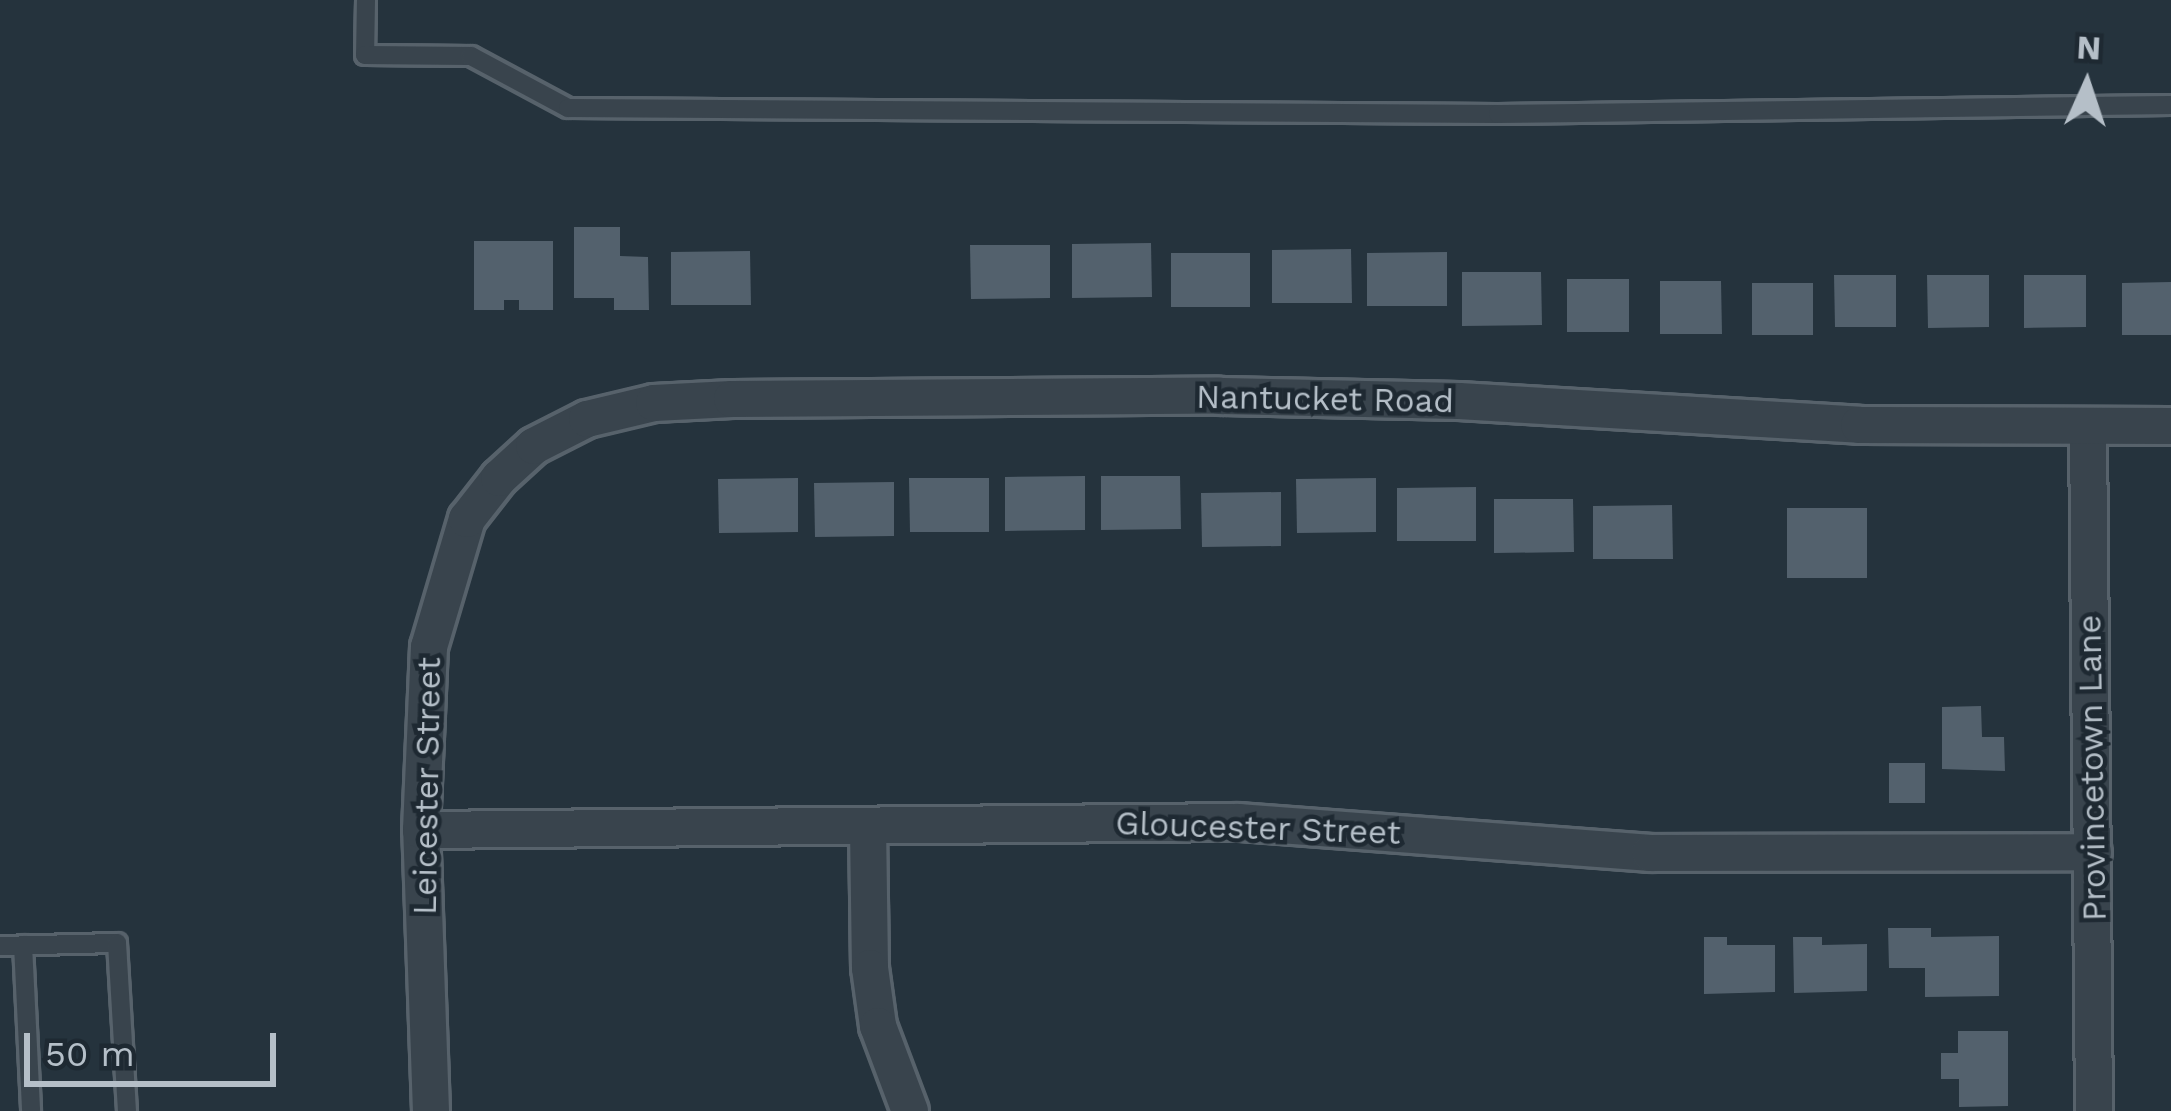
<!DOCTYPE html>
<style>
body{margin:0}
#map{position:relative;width:2171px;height:1111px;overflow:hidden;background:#25333d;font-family:"Work Sans",sans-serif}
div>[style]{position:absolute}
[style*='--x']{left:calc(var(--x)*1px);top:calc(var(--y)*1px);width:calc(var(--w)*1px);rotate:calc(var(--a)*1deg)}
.building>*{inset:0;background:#53616d}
.roads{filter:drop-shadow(3px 0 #57626b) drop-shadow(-3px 0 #57626b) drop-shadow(0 3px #57626b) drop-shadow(0 -3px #57626b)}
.lane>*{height:18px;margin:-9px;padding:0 9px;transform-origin:9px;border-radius:9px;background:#39444d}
.street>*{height:36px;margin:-18px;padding:0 18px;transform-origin:18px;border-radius:18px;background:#39444d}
span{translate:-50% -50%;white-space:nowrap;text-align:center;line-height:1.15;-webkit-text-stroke:9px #1e2932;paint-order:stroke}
.street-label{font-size:33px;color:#b5bfc8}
.north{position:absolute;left:2027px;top:24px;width:120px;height:120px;-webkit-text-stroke:9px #1e2932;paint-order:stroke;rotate:3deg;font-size:33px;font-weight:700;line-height:48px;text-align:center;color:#b5bfc8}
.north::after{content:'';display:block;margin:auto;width:42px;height:54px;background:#b5bfc8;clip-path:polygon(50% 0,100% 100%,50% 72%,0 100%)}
.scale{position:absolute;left:24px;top:1033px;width:252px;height:54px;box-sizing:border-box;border:6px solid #b5bfc8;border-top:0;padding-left:15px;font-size:36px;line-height:42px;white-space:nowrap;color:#b5bfc8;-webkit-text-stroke:9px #1e2932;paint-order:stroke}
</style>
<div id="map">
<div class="building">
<i style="clip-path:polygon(574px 227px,620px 227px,620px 256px,648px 257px,649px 310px,614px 310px,614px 298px,574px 298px)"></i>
<i style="clip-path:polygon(474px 241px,553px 241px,553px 310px,519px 310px,519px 300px,504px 300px,504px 310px,474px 310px)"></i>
<i style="clip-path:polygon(1151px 243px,1152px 297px,1072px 298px,1072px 244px)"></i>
<i style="clip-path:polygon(970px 245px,1050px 245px,1050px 298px,971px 299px)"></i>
<i style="clip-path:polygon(1351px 249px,1352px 303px,1272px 303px,1272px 250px)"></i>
<i style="clip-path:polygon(750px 251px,751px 305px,671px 305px,671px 252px)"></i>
<i style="clip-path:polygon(1447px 252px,1447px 306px,1367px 306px,1367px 253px)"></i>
<i style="clip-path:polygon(1171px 253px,1250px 253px,1250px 307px,1171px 307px)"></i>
<i style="clip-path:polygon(1462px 272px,1541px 272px,1542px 325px,1462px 326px)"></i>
<i style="clip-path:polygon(1834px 275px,1896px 275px,1896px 327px,1835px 327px)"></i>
<i style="clip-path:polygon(1927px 275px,1989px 275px,1989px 327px,1928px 328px)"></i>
<i style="clip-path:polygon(2024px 275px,2086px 275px,2086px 327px,2024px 328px)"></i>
<i style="clip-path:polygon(1567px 279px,1629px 279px,1629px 332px,1567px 332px)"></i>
<i style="clip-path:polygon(1660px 281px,1721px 281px,1722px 334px,1660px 334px)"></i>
<i style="clip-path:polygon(2171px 282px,2171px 335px,2122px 335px,2122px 283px)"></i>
<i style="clip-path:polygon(1752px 283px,1813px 283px,1813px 335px,1752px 335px)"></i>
<i style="clip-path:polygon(1085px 476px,1085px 530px,1005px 531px,1005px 477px)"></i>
<i style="clip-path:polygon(1101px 476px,1180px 476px,1181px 529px,1101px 530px)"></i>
<i style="clip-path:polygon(798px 478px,798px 532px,719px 533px,718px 479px)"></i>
<i style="clip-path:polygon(909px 478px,989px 478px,989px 532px,910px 532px)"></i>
<i style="clip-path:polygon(1376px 478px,1376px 532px,1297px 533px,1296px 479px)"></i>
<i style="clip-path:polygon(894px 482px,894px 536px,815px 537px,814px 483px)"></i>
<i style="clip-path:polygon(1476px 487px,1476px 541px,1397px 541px,1397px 488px)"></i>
<i style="clip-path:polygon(1281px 492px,1281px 546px,1202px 547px,1201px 493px)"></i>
<i style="clip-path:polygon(1494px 499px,1573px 499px,1574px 552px,1494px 553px)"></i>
<i style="clip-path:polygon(1672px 505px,1673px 559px,1593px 559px,1593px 506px)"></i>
<i style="clip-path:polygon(1787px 508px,1867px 508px,1867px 578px,1787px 578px)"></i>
<i style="clip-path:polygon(1981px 706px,1982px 737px,2004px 737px,2005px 771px,1942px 769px,1942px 707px)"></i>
<i style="clip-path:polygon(1889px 763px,1925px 763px,1925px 803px,1889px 803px)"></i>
<i style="clip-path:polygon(1888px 928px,1931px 928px,1931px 937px,1999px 936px,1999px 996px,1925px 997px,1925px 968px,1889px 968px)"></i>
<i style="clip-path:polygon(1704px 937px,1727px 937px,1727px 945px,1775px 945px,1775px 992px,1704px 994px)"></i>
<i style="clip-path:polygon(1793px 937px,1822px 937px,1822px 945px,1867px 944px,1867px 991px,1794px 993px)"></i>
<i style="clip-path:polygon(1958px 1031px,2008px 1031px,2008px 1106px,1959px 1107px,1959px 1079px,1941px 1079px,1941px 1053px,1958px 1053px)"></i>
</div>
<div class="roads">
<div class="lane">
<i style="--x:366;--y:0;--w:55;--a:91"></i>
<i style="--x:365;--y:55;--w:106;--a:0.5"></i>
<i style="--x:471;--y:56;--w:110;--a:28.2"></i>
<i style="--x:568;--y:108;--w:930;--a:0.37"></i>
<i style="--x:1498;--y:114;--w:673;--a:-0.77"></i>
<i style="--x:23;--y:945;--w:166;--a:87.2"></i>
<i style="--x:0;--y:946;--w:117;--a:-1.5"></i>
<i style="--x:117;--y:943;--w:168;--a:86.6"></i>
</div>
<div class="street">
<i style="--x:2088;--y:426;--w:685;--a:89.5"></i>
<i style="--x:868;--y:826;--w:142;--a:89.2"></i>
<i style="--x:870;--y:968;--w:59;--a:82.1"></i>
<i style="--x:878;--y:1026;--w:91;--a:69.4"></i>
<i style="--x:421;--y:830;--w:818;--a:-0.56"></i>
<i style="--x:1239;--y:822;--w:412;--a:4.3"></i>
<i style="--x:1650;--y:853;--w:443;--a:-0.1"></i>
<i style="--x:431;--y:1111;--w:281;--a:-92"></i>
<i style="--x:421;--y:830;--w:183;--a:-87.5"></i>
<i style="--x:429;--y:647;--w:134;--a:-73.5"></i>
<i style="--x:467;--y:519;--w:52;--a:-52"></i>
<i style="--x:499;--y:478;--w:47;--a:-42.4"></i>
<i style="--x:534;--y:446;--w:59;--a:-27"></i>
<i style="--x:587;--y:419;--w:69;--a:-13.4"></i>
<i style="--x:654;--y:403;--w:78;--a:-2.9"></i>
<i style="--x:732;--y:399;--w:487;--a:-0.4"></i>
<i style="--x:1219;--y:396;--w:240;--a:1.2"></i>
<i style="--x:1459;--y:401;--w:401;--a:3.4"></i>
<i style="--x:1859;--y:425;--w:312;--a:0.2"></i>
</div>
</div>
<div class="street-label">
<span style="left:1325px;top:399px;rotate:1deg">Nantucket Road</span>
<span style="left:2092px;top:768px;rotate:-91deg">Provincetown Lane</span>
<span style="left:427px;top:786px;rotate:-89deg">Leicester Street</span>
<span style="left:1258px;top:828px;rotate:2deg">Gloucester Street</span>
</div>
<div class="north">N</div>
<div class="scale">50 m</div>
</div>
